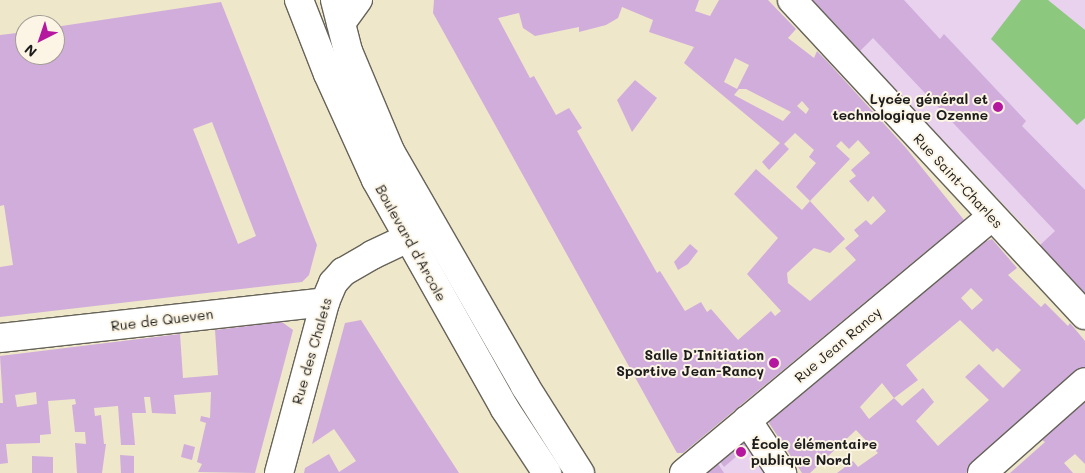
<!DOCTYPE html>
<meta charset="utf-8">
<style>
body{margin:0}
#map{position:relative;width:1085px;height:473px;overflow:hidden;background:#efe7c9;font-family:Mali,sans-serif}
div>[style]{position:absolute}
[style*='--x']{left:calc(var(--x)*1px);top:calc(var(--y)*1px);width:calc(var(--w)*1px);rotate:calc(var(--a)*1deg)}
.built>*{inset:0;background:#e8d2ee}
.green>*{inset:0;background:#8cc87d}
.building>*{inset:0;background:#d1addc}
.roads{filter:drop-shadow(1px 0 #666359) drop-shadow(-1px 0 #666359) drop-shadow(0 1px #666359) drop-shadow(0 -1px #666359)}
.minor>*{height:28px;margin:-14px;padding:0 14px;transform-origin:14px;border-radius:14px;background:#fff}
.major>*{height:28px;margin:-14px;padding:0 14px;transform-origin:14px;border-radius:14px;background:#fff}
.dots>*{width:14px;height:14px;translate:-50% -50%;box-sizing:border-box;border:2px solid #fcf5e5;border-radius:50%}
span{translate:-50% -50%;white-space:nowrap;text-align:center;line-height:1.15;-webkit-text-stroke:4px #fcf5e5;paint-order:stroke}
.poi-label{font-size:14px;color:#1c1c1c;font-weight:700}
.right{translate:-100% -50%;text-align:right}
.left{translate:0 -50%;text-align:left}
.street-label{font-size:14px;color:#1c1c1c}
.north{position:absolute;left:15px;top:15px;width:50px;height:50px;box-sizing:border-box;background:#fcf5e5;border:1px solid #a29e95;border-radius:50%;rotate:221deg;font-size:14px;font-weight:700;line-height:20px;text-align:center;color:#1c1c1c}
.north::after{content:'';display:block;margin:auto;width:18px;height:22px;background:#b5179e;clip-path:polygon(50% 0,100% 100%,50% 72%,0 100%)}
</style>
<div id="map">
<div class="built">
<i style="clip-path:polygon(810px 0,1085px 0,1085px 296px,1038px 247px,1041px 244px)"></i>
<i style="clip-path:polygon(743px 440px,769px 473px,703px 473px)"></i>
</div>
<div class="green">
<i style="clip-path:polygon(1021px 0,1048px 0,1085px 30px,1085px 118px,1077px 125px,991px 39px)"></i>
</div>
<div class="building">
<i style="clip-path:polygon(evenodd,434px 0,699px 0,695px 11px,710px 16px,719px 0,768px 0,796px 29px,788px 38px,814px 58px,817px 51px,826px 60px,906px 148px,964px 220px,683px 453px,677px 453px,433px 13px,434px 0,622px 7px,653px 20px,649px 32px,694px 47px,684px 63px,780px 143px,762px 162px,769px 170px,789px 149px,784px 144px,795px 133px,814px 150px,809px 157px,816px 163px,796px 187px,810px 201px,850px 159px,836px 146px,841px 141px,849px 149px,858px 140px,870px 153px,851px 170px,856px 176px,849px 181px,868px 202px,873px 196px,886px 211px,871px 225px,866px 220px,854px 230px,859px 236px,845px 248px,856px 260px,810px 301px,788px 283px,787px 273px,814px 248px,830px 253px,845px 239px,810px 201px,802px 210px,756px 169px,734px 194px,778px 238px,747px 274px,781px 311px,775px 316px,771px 311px,738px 340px,711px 309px,707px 312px,701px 302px,685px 311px,660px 271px,657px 273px,577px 131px,582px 128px,569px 108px,556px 115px,534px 76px,530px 78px,498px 18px,519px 13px,523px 28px,535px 36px,579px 27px,579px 32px,606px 25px,618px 18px,622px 7px,434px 0,735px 58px,749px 65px,737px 89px,724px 82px,735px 58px,434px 0,739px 89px,746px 89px,791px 112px,783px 121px,734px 95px,739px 89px,434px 0,802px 101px,809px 109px,806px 114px,797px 106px,802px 101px)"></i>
<i style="clip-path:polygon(810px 0,904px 0,940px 39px,944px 34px,1026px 121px,1022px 126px,1085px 190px,1085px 296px,1038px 247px,1055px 231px,873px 38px,859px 52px)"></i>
<i style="clip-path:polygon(evenodd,221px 2px,317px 245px,309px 275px,302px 282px,0 317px,0 267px,13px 265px,4px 205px,0 206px,0 35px,25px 32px,25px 55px,55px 55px,55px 27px,221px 2px,212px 122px,256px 236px,238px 244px,193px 129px,212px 122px)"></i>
<i style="clip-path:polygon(635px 80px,657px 98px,632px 132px,617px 100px)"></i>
<i style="clip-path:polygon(evenodd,992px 239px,1017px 268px,1008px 275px,1041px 307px,1045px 303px,1068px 326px,1070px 323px,1085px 341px,1085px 369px,966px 473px,837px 473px,853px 461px,858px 467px,878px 453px,856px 430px,810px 473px,802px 473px,769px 423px,770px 419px,984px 242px,992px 239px,971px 288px,983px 300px,972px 310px,961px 298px,971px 288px,992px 239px,960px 320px,993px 352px,997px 348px,1021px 370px,1003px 388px,979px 364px,965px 377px,989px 400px,938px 446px,916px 421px,934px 402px,923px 388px,902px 406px,894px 398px,869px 419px,860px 407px,882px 383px,894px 398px,918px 380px,906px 365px,960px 320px)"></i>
<i style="clip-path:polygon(690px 244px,698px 251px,688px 264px,678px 270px,674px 262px)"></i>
<i style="clip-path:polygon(361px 320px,402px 385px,459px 473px,304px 473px,305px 468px,329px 454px,339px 472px,356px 461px,334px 429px,312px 444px,345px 323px)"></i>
<i style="clip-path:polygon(evenodd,282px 322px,293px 330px,255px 473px,198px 472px,202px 464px,197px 462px,206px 423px,200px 421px,201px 416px,210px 418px,211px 392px,174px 395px,176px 414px,152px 413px,150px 397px,144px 397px,146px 413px,132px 413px,135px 445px,121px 445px,118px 406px,94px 408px,95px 416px,101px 415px,104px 444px,106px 444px,102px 473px,77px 473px,75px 443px,86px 444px,85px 432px,75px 432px,72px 405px,76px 404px,75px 399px,48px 401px,51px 434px,40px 435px,40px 443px,6px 444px,8px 463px,0 464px,0 403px,3px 403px,0 356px,180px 334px,183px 378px,218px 375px,215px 330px,282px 322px,36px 392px,37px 404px,17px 407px,15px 395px,36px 392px)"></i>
<i style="clip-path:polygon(1085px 393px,1085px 464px,1075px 454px,1064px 463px,1073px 473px,1010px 473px,1045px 442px,1042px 440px,1051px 431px,1047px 427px)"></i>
<i style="clip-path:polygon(743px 440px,750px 445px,724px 467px,719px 460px)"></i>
<i style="clip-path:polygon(184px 444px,195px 447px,192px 460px,181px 457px)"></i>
<i style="clip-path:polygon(120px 455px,134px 456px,134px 473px,121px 473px)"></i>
<i style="clip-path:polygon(32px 456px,53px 457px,53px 473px,32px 473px)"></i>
<i style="clip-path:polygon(717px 462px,724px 473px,703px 473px)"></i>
</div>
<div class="roads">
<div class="minor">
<i style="--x:792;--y:0;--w:430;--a:47.1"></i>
<i style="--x:341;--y:23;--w:29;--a:-54"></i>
<i style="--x:0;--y:338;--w:327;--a:-6.3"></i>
<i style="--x:747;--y:420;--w:64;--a:56.6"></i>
<i style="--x:279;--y:473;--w:177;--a:-74.9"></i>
<i style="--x:325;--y:302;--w:21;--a:-67"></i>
<i style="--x:333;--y:283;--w:15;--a:-48"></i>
<i style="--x:343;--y:272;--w:34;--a:-30"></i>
<i style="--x:372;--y:255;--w:63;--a:-25.3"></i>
<i style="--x:684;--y:473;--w:400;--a:-39.8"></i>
<i style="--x:982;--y:473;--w:137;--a:-41.5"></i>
</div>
<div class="major">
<i style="--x:299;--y:0;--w:79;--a:68.6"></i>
<i style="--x:328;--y:74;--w:116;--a:65.6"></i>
<i style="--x:376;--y:180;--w:263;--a:60.6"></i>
<i style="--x:505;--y:409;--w:77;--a:56.7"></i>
<i style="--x:335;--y:0;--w:53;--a:75.7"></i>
<i style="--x:348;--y:51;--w:108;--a:67.2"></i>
<i style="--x:390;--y:151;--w:271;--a:60.1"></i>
<i style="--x:525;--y:386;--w:103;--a:57.7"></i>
</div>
</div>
<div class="dots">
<i style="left:998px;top:107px;background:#b5179e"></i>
<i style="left:774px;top:363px;background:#b5179e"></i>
<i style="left:741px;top:452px;background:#b5179e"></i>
</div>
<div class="poi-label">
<span class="right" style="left:988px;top:107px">Lycée général et<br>technologique Ozenne</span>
<span class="right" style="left:764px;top:363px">Salle D’Initiation<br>Sportive Jean-Rancy</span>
<span class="left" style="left:751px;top:452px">École élémentaire<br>publique Nord</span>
</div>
<div class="street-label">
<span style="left:958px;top:181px;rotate:47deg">Rue Saint-Charles</span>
<span style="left:411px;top:243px;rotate:61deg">Boulevard d'Arcole</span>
<span style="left:162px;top:320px;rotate:-7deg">Rue de Queven</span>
<span style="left:838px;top:345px;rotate:-40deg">Rue Jean Rancy</span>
<span style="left:312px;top:351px;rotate:-74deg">Rue des Chalets</span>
</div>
<div class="north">N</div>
</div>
